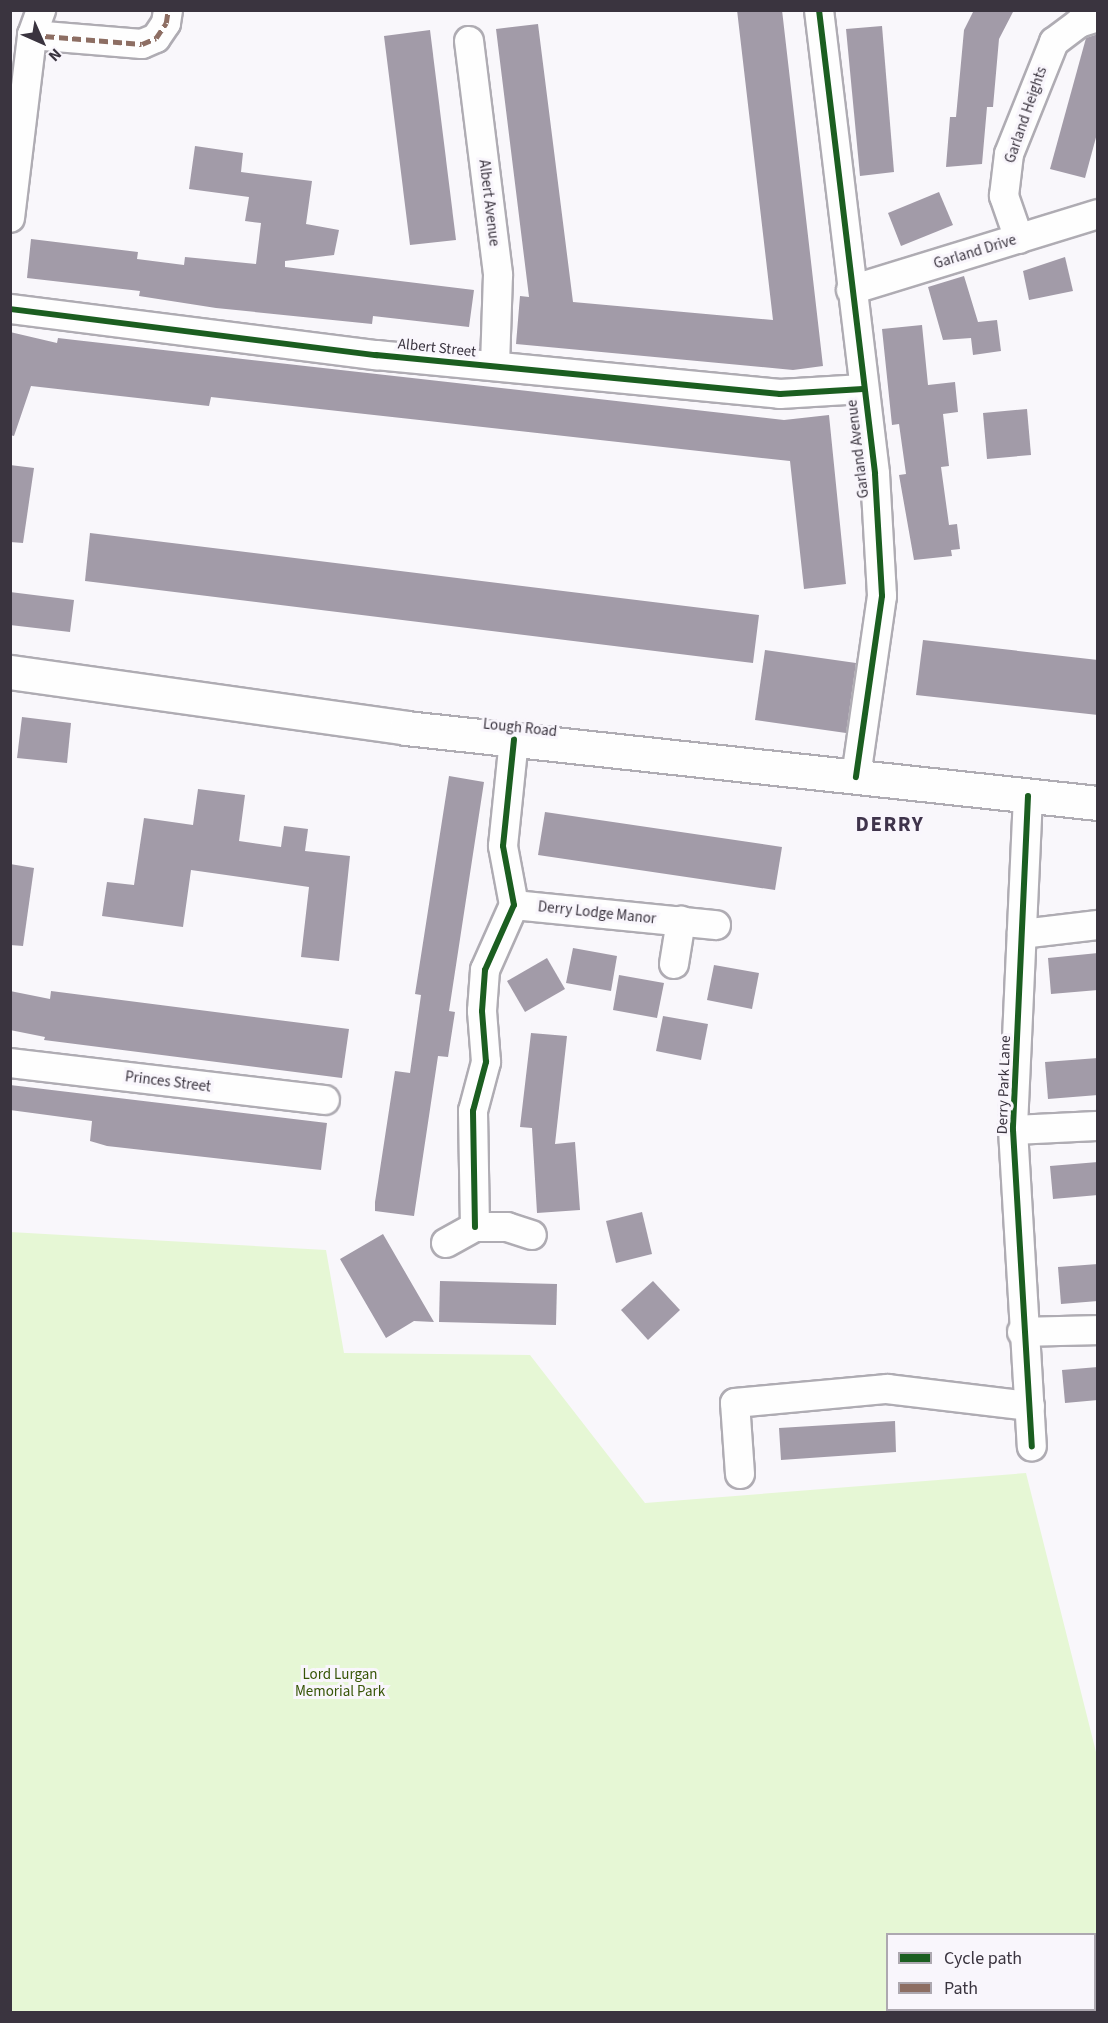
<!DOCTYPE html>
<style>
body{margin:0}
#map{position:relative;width:1108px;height:2023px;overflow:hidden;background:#f9f7fb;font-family:"Source Sans 3",sans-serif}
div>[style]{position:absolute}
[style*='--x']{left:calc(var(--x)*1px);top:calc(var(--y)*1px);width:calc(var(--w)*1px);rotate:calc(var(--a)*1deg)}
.green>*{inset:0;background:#e6f7d5}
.building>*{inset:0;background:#a29ba8}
.roads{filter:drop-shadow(2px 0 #afacb3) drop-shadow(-2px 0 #afacb3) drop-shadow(0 2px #afacb3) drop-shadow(0 -2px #afacb3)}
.street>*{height:28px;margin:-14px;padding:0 14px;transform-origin:14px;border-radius:14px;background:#fefefe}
.primary>*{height:33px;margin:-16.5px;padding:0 16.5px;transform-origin:16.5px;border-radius:16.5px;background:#fefefe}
.quiet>*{height:4.5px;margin-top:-2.25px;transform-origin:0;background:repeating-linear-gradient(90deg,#8d6e63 0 9px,transparent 0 13.5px)}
.cycleway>*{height:6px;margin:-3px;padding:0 3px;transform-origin:3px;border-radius:3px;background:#1b5e20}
span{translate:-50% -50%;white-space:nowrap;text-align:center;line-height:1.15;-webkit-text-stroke:6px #f9f6fc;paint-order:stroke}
.street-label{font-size:15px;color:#3a343f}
.park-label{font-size:15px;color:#375507}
.district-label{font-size:21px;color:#3f344b;font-weight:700;letter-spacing:1.5px}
.frame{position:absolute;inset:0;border:12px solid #3a343f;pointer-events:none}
.legend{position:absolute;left:886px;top:1933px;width:210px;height:78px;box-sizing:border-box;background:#f9f6fc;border:2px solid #ada8b0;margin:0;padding:8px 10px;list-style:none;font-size:18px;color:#3a343f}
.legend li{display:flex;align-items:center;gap:12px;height:30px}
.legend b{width:30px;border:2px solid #ada8b0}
.north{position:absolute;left:12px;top:12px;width:60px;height:60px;-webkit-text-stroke:4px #f9f6fc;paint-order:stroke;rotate:135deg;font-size:16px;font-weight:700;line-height:24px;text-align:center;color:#3a343f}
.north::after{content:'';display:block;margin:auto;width:21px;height:27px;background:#3a343f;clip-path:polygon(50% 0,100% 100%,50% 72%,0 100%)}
</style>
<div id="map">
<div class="green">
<i style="clip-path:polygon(10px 1232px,326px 1250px,344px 1353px,530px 1355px,645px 1503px,1026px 1473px,1097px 1756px,1097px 1943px,1095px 1948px,1094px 1934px,888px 1934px,888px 2010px,1055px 2010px,1053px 2012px,11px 2012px)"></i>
</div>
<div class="building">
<i style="clip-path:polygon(737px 10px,782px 10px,823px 366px,793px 370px,516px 344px,520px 296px,529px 297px,496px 29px,538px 24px,573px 302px,773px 320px)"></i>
<i style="clip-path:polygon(974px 10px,1014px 10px,999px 39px,993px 107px,987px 107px,982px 164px,946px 167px,950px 117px,956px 117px,964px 30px)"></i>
<i style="clip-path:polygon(882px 26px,894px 172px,860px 176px,846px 29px)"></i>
<i style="clip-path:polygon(430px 30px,456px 240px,410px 245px,384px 36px)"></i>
<i style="clip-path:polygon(1098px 34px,1098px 130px,1085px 178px,1050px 169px,1086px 38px)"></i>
<i style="clip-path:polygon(195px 146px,243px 153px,241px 172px,312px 181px,306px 224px,339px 230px,334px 255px,285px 261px,285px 267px,474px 290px,469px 327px,373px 316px,372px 324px,216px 308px,139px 296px,140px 291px,27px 278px,31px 239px,138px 252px,137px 259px,184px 265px,185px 257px,256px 264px,261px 223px,245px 221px,249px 197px,189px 189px)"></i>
<i style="clip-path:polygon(939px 192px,953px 225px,901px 246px,888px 213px)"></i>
<i style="clip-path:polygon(1065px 257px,1073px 291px,1029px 300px,1023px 271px)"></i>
<i style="clip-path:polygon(964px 276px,978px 322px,997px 320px,1001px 351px,973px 355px,971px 338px,943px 340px,928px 287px)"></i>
<i style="clip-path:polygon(922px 325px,928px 385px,955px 382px,958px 412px,943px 414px,949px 466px,941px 467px,949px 525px,957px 524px,960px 549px,951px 550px,952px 556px,914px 560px,899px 475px,906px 474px,899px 424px,892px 425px,882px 329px)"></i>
<i style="clip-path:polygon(10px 332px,57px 343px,58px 338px,75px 340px,740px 415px,784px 420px,829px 415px,846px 584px,804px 589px,790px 461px,211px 397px,209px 406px,31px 386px,14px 436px,10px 435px)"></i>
<i style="clip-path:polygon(1027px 409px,1031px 455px,987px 459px,983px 413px)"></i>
<i style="clip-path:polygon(10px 465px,34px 468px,23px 543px,10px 542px)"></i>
<i style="clip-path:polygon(90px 533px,759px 615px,753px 663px,85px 581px)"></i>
<i style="clip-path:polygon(10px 592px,74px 600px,70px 632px,10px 625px)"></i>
<i style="clip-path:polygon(923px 640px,1098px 660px,1098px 715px,916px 695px)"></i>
<i style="clip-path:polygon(765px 650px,856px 663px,846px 733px,755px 720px)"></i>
<i style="clip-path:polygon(22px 717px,71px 723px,67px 763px,17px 758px)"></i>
<i style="clip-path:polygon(449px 776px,484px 782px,449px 1011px,455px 1012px,448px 1057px,438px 1056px,414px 1216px,375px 1211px,375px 1202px,395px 1071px,410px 1073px,421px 995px,415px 994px)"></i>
<i style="clip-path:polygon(198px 789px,245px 795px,239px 841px,281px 847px,284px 826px,308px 829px,305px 851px,350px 856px,339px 961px,301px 957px,309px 887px,191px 870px,183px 927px,102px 916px,107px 882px,134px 885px,144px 818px,193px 825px)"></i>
<i style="clip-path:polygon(545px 812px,782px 847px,775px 890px,538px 855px)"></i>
<i style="clip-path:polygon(10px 864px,34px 868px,23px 946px,10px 945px)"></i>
<i style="clip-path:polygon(573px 948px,617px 956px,611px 991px,566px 983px)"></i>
<i style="clip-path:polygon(1098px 953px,1098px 990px,1051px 994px,1048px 958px)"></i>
<i style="clip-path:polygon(547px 958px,565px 989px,525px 1012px,507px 981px)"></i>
<i style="clip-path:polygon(714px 965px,759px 973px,752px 1009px,707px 1000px)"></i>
<i style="clip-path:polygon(619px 975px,664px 983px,657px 1018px,613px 1010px)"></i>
<i style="clip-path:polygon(10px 991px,50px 999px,51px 991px,349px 1029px,342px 1078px,44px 1040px,45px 1037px,10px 1030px)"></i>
<i style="clip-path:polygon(663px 1016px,708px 1024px,701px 1060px,656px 1051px)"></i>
<i style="clip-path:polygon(531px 1033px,567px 1036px,555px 1144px,575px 1142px,580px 1210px,537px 1213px,532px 1128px,520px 1127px)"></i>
<i style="clip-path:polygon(1098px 1058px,1098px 1095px,1048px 1099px,1045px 1062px)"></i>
<i style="clip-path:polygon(10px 1085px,327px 1123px,321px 1170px,107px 1146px,90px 1141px,92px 1121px,10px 1110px)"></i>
<i style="clip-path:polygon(1098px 1162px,1098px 1195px,1053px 1199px,1050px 1166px)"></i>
<i style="clip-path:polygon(642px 1212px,652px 1254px,616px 1263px,606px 1221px)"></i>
<i style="clip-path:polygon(383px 1234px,434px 1322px,414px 1321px,386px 1338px,340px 1259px)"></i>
<i style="clip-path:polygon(1098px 1264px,1098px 1301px,1061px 1304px,1058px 1267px)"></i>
<i style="clip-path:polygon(440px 1281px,557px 1284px,556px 1325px,439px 1322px)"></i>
<i style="clip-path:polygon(653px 1281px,680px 1310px,648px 1340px,621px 1310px)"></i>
<i style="clip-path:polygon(1098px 1367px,1098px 1400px,1065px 1403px,1062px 1370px)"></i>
<i style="clip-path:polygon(895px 1421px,896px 1452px,781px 1460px,779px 1428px)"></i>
</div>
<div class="roads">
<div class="street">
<i style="--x:819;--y:10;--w:467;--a:83.1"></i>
<i style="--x:875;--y:474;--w:122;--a:86.7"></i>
<i style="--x:882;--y:596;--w:183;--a:98.2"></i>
<i style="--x:32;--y:35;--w:110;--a:4.7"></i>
<i style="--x:142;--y:44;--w:15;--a:-23"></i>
<i style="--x:156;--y:38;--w:18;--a:-56"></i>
<i style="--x:166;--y:23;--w:13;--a:-81"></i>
<i style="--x:469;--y:41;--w:236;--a:82.9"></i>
<i style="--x:498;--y:275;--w:91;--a:91.9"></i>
<i style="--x:10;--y:218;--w:184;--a:-83.1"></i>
<i style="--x:32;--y:35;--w:27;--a:-70"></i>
<i style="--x:1019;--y:239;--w:46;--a:-109.2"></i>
<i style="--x:1004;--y:196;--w:42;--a:-83.2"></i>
<i style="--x:1009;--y:154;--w:121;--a:-68.1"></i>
<i style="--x:1054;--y:42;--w:31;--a:-37"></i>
<i style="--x:1079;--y:23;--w:20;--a:-18"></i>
<i style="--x:851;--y:290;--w:258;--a:-17.1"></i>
<i style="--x:10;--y:309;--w:369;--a:7.2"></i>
<i style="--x:376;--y:355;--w:406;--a:5.5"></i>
<i style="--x:780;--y:394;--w:83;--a:-3.4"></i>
<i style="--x:1028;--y:796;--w:334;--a:92.6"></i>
<i style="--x:1013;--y:1130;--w:317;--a:86.6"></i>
<i style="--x:514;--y:905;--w:203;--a:5.7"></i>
<i style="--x:1022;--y:934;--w:77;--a:-6.8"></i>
<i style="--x:674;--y:964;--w:44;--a:-80.8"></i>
<i style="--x:10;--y:1063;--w:317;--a:6.7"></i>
<i style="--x:1013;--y:1130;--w:85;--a:-2.7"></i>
<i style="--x:475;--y:1227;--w:116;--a:-91"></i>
<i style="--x:473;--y:1111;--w:51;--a:-75.1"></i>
<i style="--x:486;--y:1062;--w:51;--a:-94.5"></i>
<i style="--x:482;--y:1011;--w:41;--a:-85.8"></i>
<i style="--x:485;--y:970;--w:71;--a:-66"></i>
<i style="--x:514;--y:905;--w:60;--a:-100.6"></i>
<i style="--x:503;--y:846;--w:107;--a:-84.1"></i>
<i style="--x:446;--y:1243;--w:33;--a:-29"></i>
<i style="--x:475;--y:1227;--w:32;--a:0"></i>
<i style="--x:507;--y:1227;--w:26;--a:18"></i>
<i style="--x:1022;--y:1332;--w:76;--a:-1.5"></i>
<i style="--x:740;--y:1474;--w:71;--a:-94"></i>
<i style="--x:735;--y:1403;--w:153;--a:-5.3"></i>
<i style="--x:887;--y:1389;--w:144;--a:6.8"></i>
</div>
<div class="primary">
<i style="--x:10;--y:672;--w:400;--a:8"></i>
<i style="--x:406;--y:728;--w:696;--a:6.19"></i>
</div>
</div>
<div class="quiet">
<i style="--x:32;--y:35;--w:110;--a:4.7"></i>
<i style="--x:142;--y:44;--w:15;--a:-23"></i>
<i style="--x:156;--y:38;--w:18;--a:-56"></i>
<i style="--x:166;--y:23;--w:13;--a:-81"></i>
</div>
<div class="cycleway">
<i style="--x:819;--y:10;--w:467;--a:83.1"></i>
<i style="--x:875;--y:474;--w:122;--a:86.7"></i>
<i style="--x:882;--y:596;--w:183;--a:98.2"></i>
<i style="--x:10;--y:309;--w:369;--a:7.2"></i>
<i style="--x:376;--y:355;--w:406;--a:5.5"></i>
<i style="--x:780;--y:394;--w:83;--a:-3.4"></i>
<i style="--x:1028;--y:796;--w:334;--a:92.6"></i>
<i style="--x:1013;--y:1130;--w:317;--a:86.6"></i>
<i style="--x:475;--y:1227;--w:116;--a:-91"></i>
<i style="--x:473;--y:1111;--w:51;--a:-75.1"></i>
<i style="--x:486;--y:1062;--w:51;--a:-94.5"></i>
<i style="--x:482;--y:1011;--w:41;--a:-85.8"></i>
<i style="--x:485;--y:970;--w:71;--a:-66"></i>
<i style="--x:514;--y:905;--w:60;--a:-100.6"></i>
<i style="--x:503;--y:846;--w:107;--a:-84.1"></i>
</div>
<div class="street-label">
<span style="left:1026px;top:115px;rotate:-71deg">Garland Heights</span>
<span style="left:489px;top:203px;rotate:83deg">Albert Avenue</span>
<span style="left:975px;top:252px;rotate:-17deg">Garland Drive</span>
<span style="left:437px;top:348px;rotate:6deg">Albert Street</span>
<span style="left:858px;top:449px;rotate:-97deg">Garland Avenue</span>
<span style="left:520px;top:728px;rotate:6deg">Lough Road</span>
<span style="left:597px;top:913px;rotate:6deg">Derry Lodge Manor</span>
<span style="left:168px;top:1082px;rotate:7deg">Princes Street</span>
<span style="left:1004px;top:1085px;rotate:-88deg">Derry Park Lane</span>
</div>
<div class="park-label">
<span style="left:340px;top:1683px">Lord Lurgan<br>Memorial Park</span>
</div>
<div class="district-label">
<span style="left:890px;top:824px">DERRY</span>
</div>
<div class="frame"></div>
<ul class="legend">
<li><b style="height:8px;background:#1b5e20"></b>Cycle path</li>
<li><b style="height:8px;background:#8d6e63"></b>Path</li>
</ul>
<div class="north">N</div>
</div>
